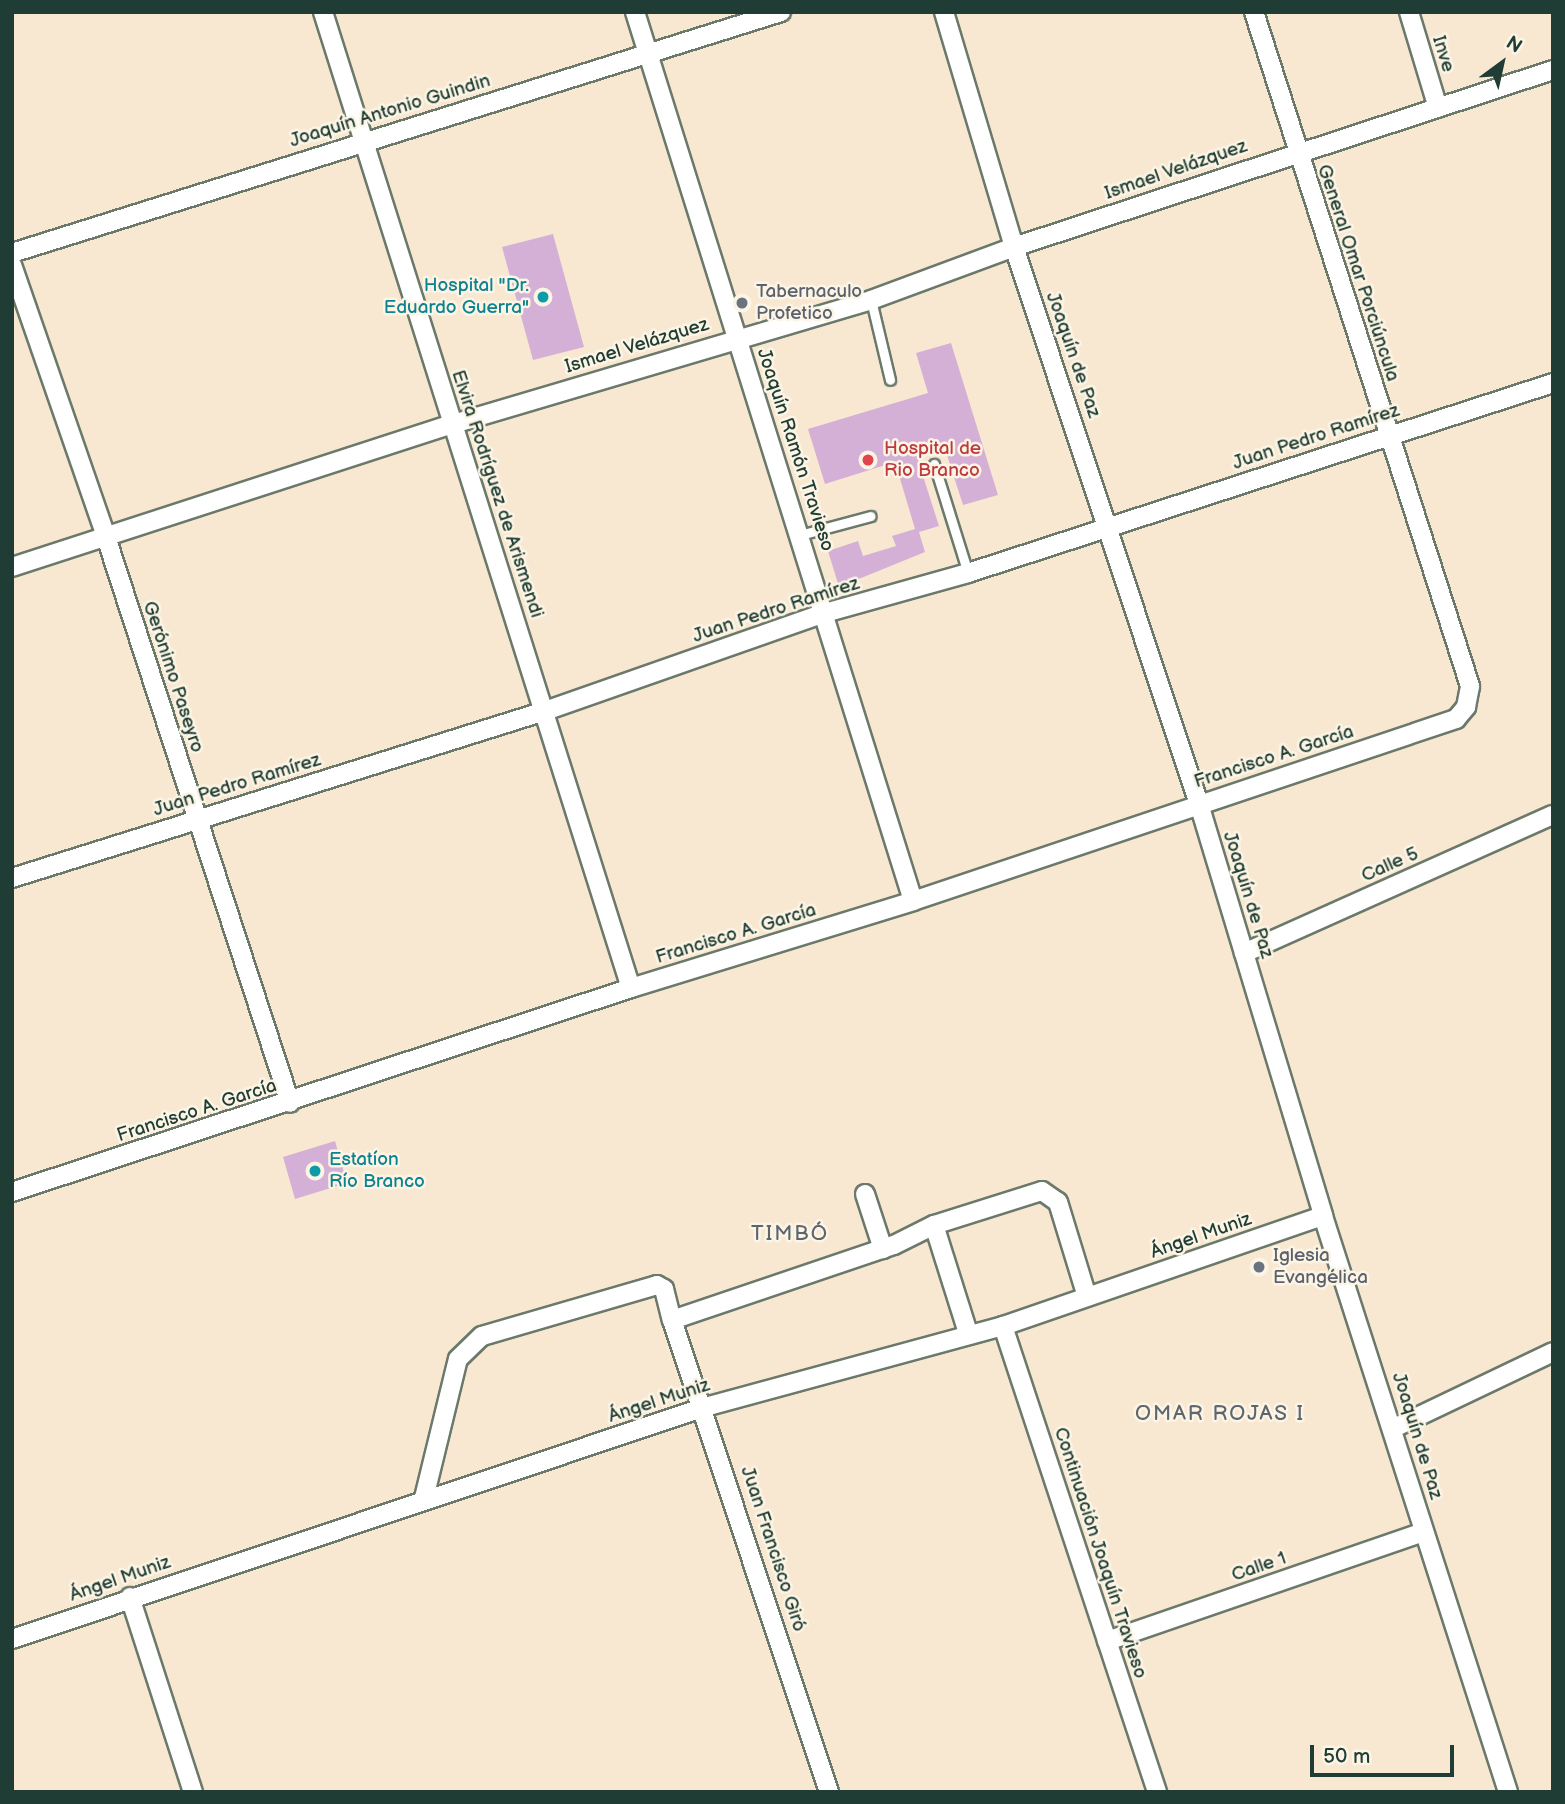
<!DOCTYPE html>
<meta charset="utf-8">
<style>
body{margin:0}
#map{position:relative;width:1565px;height:1804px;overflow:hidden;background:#f8e8d2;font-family:"Balsamiq Sans",sans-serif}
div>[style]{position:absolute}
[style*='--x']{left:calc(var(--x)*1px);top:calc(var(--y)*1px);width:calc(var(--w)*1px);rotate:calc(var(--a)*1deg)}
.building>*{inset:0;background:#d4b0d7}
.roads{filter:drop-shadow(2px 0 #6b796b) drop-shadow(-2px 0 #6b796b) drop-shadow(0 2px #6b796b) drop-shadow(0 -2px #6b796b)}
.service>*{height:9px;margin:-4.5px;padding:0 4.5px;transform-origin:4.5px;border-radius:4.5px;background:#fff}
.minor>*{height:18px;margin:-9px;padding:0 9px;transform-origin:9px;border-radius:9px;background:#fff}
.dots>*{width:19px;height:19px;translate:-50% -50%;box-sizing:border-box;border:4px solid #fcf5e5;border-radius:50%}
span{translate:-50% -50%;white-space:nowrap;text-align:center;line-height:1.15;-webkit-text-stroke:5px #fcf5e5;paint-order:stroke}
.street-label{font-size:19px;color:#1f3d34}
.culture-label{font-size:19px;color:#0d838f}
.right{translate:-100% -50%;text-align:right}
.left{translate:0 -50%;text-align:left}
.worship-label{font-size:19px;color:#5b616d}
.health-label{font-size:19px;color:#be3a42}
.neighbourhood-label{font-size:21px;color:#5e656d;letter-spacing:2px}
.frame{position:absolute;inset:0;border:14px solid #1f3d34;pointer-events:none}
.north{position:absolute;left:1467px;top:28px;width:70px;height:70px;-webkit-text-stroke:5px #fcf5e5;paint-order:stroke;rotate:33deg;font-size:19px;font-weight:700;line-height:28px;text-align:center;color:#1f3d34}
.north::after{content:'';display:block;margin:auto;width:24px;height:32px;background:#1f3d34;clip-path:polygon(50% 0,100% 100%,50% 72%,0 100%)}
.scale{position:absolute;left:1310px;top:1745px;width:144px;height:32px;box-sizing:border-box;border:4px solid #1f3d34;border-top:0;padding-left:9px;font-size:21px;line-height:24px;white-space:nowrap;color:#1f3d34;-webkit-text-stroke:5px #fcf5e5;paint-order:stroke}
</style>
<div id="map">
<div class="building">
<i style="clip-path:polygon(553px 234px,584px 347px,533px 360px,502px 247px)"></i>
<i style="clip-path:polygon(951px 343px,998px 495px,963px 505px,945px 449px,917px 457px,939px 526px,919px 532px,925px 552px,839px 587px,828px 551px,858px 541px,863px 556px,896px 546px,892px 536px,915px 529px,895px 462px,825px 484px,808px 429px,928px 393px,916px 353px)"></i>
<i style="clip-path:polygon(335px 1141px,347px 1183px,295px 1199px,283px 1157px)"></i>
</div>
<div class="roads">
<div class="service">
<i style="--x:871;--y:300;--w:82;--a:76.6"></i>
<i style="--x:934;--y:464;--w:114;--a:72.7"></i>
<i style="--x:800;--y:535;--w:73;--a:-15"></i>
</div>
<div class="minor">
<i style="--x:323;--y:12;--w:1023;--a:72.49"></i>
<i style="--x:635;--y:12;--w:931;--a:72.63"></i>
<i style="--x:944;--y:12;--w:245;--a:73.4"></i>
<i style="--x:1014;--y:247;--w:587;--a:71.63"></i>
<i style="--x:1199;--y:804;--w:430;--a:73.2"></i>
<i style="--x:1323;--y:1216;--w:605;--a:72.19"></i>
<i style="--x:1409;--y:12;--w:100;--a:73.2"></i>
<i style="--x:12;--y:253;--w:806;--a:-17.4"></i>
<i style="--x:12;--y:265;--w:288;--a:70.9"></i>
<i style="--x:106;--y:537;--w:595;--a:71.99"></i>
<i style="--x:12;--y:567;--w:464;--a:-18"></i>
<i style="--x:453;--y:424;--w:436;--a:-16.5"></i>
<i style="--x:871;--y:300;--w:153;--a:-20.3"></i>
<i style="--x:1014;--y:247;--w:567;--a:-18.18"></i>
<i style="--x:12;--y:878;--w:559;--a:-17.4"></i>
<i style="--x:545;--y:711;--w:297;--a:-19.3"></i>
<i style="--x:825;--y:613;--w:148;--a:-15.6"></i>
<i style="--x:968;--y:573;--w:615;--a:-17.99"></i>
<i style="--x:1244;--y:953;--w:338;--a:-24.1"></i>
<i style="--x:12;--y:1192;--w:652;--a:-18.24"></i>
<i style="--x:631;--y:988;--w:295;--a:-17.1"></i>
<i style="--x:913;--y:901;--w:573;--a:-18.53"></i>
<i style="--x:1456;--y:719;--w:16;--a:-50"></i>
<i style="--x:1466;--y:707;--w:21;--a:-79"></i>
<i style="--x:1470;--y:686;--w:708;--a:-107.77"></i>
<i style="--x:865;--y:1194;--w:58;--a:71.9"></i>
<i style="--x:934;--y:1225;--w:113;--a:72.5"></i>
<i style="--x:672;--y:1320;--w:497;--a:71.6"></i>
<i style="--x:1003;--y:1326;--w:491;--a:71.7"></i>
<i style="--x:1394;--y:1428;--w:176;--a:-25.5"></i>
<i style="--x:424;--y:1498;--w:143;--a:-76.3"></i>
<i style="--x:458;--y:1359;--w:33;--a:-44"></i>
<i style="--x:482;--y:1336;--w:182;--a:-16.2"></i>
<i style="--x:657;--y:1285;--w:8;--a:30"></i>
<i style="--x:664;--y:1289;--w:32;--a:76"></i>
<i style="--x:672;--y:1320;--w:234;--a:-18.7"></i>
<i style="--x:894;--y:1245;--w:45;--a:-26.6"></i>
<i style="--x:934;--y:1225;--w:113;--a:-17.5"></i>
<i style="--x:1042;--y:1191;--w:19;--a:35"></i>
<i style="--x:1058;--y:1202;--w:99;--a:73"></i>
<i style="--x:130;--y:1597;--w:205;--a:72.1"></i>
<i style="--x:12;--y:1639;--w:731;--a:-18.51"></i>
<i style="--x:705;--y:1407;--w:309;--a:-15.2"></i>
<i style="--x:1003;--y:1326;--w:338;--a:-19"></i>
<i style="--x:1107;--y:1641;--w:335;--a:-19"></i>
</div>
</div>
<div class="dots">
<i style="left:543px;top:297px;background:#0f9aa8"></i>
<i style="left:742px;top:303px;background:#6b7280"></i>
<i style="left:868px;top:460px;background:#e0444e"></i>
<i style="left:315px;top:1171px;background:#0f9aa8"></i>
<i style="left:1259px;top:1267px;background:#6b7280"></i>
</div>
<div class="street-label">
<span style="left:1443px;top:54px;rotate:73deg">Inve</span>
<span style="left:390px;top:111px;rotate:-17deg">Joaquín Antonio Guindin</span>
<span style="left:1176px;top:170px;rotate:-19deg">Ismael Velázquez</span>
<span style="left:1358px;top:273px;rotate:72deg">General Omar Porciúncula</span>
<span style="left:637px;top:346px;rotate:-17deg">Ismael Velázquez</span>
<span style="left:1073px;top:355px;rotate:71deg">Joaquín de Paz</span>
<span style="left:1316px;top:437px;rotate:-18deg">Juan Pedro Ramírez</span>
<span style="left:795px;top:450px;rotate:72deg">Joaquín Ramón Travieso</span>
<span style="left:497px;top:494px;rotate:72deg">Elvira Rodríguez de Arismendi</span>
<span style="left:776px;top:610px;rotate:-18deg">Juan Pedro Ramírez</span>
<span style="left:173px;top:677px;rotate:72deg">Gerónimo Paseyro</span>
<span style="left:1274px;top:757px;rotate:-18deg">Francisco A. García</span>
<span style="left:237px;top:785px;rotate:-17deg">Juan Pedro Ramírez</span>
<span style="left:1390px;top:865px;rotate:-24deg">Calle 5</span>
<span style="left:1248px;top:895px;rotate:73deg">Joaquín de Paz</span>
<span style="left:736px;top:934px;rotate:-17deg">Francisco A. García</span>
<span style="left:197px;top:1111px;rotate:-18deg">Francisco A. García</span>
<span style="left:1201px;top:1236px;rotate:-19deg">Ángel Muniz</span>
<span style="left:659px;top:1401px;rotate:-18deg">Ángel Muniz</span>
<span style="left:1417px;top:1436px;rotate:73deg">Joaquín de Paz</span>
<span style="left:773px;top:1549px;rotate:72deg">Juan Francisco Giró</span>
<span style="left:1100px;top:1553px;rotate:72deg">Continuación Joaquín Travieso</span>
<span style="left:1259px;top:1567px;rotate:-19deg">Calle 1</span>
<span style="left:120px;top:1579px;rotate:-19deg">Ángel Muniz</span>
</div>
<div class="culture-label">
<span class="right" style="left:529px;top:297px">Hospital "Dr.<br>Eduardo Guerra"</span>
<span class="left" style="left:329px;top:1171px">Estatíon<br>Río Branco</span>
</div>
<div class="worship-label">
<span class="left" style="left:756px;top:303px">Tabernaculo<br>Profetico</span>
<span class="left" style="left:1273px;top:1267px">Iglesia<br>Evangélica</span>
</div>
<div class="health-label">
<span class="left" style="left:884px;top:460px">Hospital de<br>Rio Branco</span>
</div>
<div class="neighbourhood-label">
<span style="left:790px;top:1234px">TIMBÓ</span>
<span style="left:1220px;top:1414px">OMAR ROJAS I</span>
</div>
<div class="frame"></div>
<div class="north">N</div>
<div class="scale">50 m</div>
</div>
